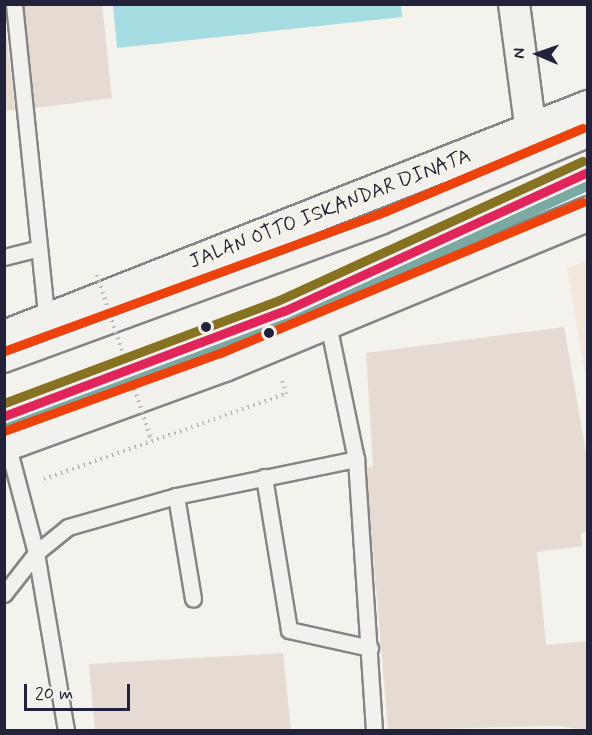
<!DOCTYPE html>
<style>
body{margin:0}
#map{position:relative;width:592px;height:735px;overflow:hidden;background:#f4f2ec;font-family:Mynerve,sans-serif}
div>[style]{position:absolute}
[style*='--x']{left:calc(var(--x)*1px);top:calc(var(--y)*1px);width:calc(var(--w)*1px);rotate:calc(var(--a)*1deg)}
.built>*{inset:0;background:#f2e8dc}
.water>*{inset:0;background:#a5dde2}
.building>*{inset:0;background:#e5dbd2}
.path>*{height:4px;margin-top:-2px;transform-origin:0;background:repeating-linear-gradient(90deg,#b8b6b6 0 1.5px,transparent 0 6px)}
.roads{filter:drop-shadow(2px 0 #858486) drop-shadow(-2px 0 #858486) drop-shadow(0 2px #858486) drop-shadow(0 -2px #858486)}
.lane>*{height:15px;margin:-7.5px;padding:0 7.5px;transform-origin:7.5px;border-radius:7.5px;background:#f2f1ed}
.street>*{height:30px;margin:-15px;padding:0 15px;transform-origin:15px;border-radius:15px;background:#f2f1ed}
.primary>*{height:33px;margin:-16.5px;padding:0 16.5px;transform-origin:16.5px;border-radius:16.5px;background:#f2f1ed}
.path-bridge>*{height:4px;margin-top:-2px;transform-origin:0;background:repeating-linear-gradient(90deg,#b8b6b6 0 1.5px,transparent 0 6px)}
.bus-1>*{height:9px;margin:-4.5px;padding:0 4.5px;transform-origin:4.5px;border-radius:4.5px;background:#e1245a}
.bus-2>*{height:9px;margin:-4.5px;padding:0 4.5px;transform-origin:4.5px;border-radius:4.5px;background:#78aaa3}
.bus-3>*{height:9px;margin:-4.5px;padding:0 4.5px;transform-origin:4.5px;border-radius:4.5px;background:#ee420d}
.bus-4>*{height:9px;margin:-4.5px;padding:0 4.5px;transform-origin:4.5px;border-radius:4.5px;background:#877221}
.dots>*{width:16px;height:16px;translate:-50% -50%;box-sizing:border-box;border:3px solid #f7f3e8;border-radius:50%}
span{translate:-50% -50%;white-space:nowrap;text-align:center;line-height:1.15;-webkit-text-stroke:5px #f7f3e8;paint-order:stroke}
.street-label{font-size:20px;color:#22223b}
.frame{position:absolute;inset:0;border:6px solid #22223b;pointer-events:none}
.north{position:absolute;left:508px;top:24px;width:60px;height:60px;-webkit-text-stroke:4px #f7f3e8;paint-order:stroke;rotate:272deg;font-size:16px;font-weight:700;line-height:24px;text-align:center;color:#22223b}
.north::after{content:'';display:block;margin:auto;width:21px;height:27px;background:#22223b;clip-path:polygon(50% 0,100% 100%,50% 72%,0 100%)}
.scale{position:absolute;left:24px;top:684px;width:106px;height:27px;box-sizing:border-box;border:3px solid #22223b;border-top:0;padding-left:8px;font-size:18px;line-height:21px;white-space:nowrap;color:#22223b;-webkit-text-stroke:4px #f7f3e8;paint-order:stroke}
</style>
<div id="map">
<div class="built">
<i style="clip-path:polygon(587px 261px,588px 261px,587px 386px,567px 268px)"></i>
</div>
<div class="water">
<i style="clip-path:polygon(401px 5px,402px 17px,117px 48px,113px 5px)"></i>
</div>
<div class="building">
<i style="clip-path:polygon(24px 4px,102px 4px,112px 98px,35px 108px)"></i>
<i style="clip-path:polygon(4px 14px,15px 110px,4px 111px)"></i>
<i style="clip-path:polygon(564px 327px,588px 463px,588px 532px,581px 533px,582px 546px,537px 552px,546px 645px,588px 641px,588px 730px,556px 726px,388px 730px,366px 468px,373px 467px,366px 353px)"></i>
<i style="clip-path:polygon(283px 653px,291px 730px,95px 730px,89px 664px)"></i>
</div>
<div class="path">
<i style="--x:150;--y:436;--w:6;--a:81"></i>
<i style="--x:44;--y:479;--w:256;--a:-19.4"></i>
<i style="--x:286;--y:394;--w:18;--a:-106"></i>
</div>
<div class="roads">
<div class="lane">
<i style="--x:14;--y:4;--w:319;--a:84.1"></i>
<i style="--x:4;--y:257;--w:36;--a:-14"></i>
<i style="--x:327;--y:319;--w:143;--a:78.3"></i>
<i style="--x:356;--y:459;--w:272;--a:86.2"></i>
<i style="--x:4;--y:364;--w:404;--a:-20.1"></i>
<i style="--x:383;--y:225;--w:222;--a:-22.8"></i>
<i style="--x:4;--y:416;--w:299;--a:-20.6"></i>
<i style="--x:284;--y:311;--w:334;--a:-24.6"></i>
<i style="--x:7;--y:443;--w:114;--a:75.2"></i>
<i style="--x:36;--y:553;--w:180;--a:80.4"></i>
<i style="--x:264;--y:477;--w:155;--a:80.7"></i>
<i style="--x:289;--y:630;--w:83;--a:12.5"></i>
<i style="--x:176;--y:496;--w:104;--a:80.6"></i>
<i style="--x:4;--y:594;--w:52;--a:-52"></i>
<i style="--x:36;--y:553;--w:41;--a:-39.1"></i>
<i style="--x:68;--y:527;--w:112;--a:-16"></i>
<i style="--x:176;--y:496;--w:184;--a:-11.6"></i>
</div>
<div class="street">
<i style="--x:514;--y:4;--w:128;--a:82.4"></i>
</div>
<div class="primary">
<i style="--x:4;--y:337;--w:628;--a:-21.5"></i>
<i style="--x:4;--y:444;--w:234;--a:-20"></i>
<i style="--x:224;--y:364;--w:394;--a:-22.5"></i>
</div>
</div>
<div class="path-bridge">
<i style="--x:97;--y:275;--w:169;--a:71.8"></i>
</div>
<div class="bus-1">
<i style="--x:4;--y:416;--w:299;--a:-20.6"></i>
<i style="--x:284;--y:311;--w:334;--a:-24.6"></i>
</div>
<div class="bus-2">
<i style="--x:8;--y:427;--w:300;--a:-20.5"></i>
<i style="--x:289;--y:322;--w:329;--a:-24.6"></i>
</div>
<div class="bus-3">
<i style="--x:4;--y:351;--w:399;--a:-20.1"></i>
<i style="--x:379;--y:214;--w:221;--a:-22.9"></i>
<i style="--x:4;--y:431;--w:230;--a:-19.9"></i>
<i style="--x:220;--y:353;--w:393;--a:-22.6"></i>
</div>
<div class="bus-4">
<i style="--x:4;--y:403;--w:294;--a:-20.5"></i>
<i style="--x:279;--y:300;--w:334;--a:-24.6"></i>
</div>
<div class="dots">
<i style="left:206px;top:327px;background:#22223b"></i>
<i style="left:269px;top:333px;background:#22223b"></i>
</div>
<div class="street-label">
<span style="left:330px;top:209px;rotate:-21deg">JALAN OTTO ISKANDAR DINATA</span>
</div>
<div class="frame"></div>
<div class="north">N</div>
<div class="scale">20 m</div>
</div>
